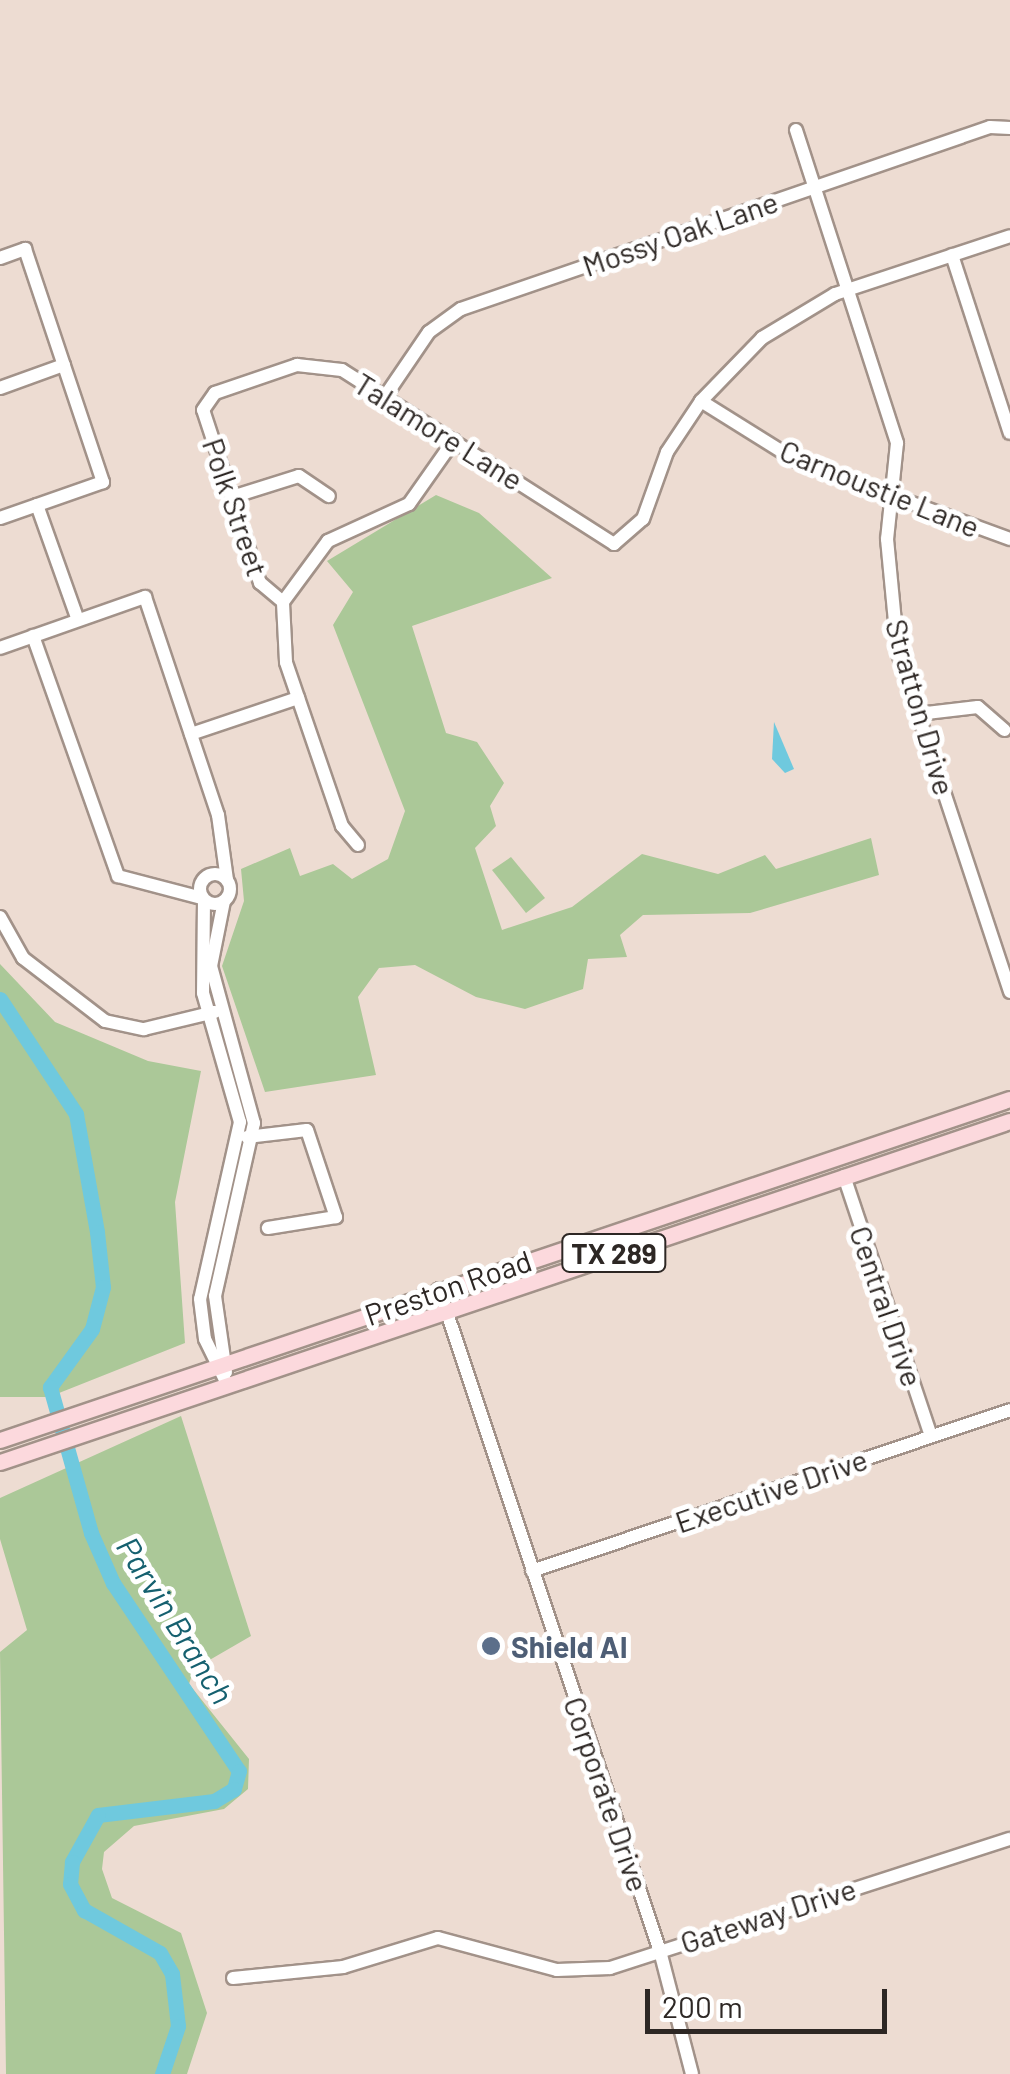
<!DOCTYPE html>
<style>
body{margin:0}
#map{position:relative;width:1010px;height:2074px;overflow:hidden;background:#eddcd2;font-family:Barlow,sans-serif}
div>[style]{position:absolute}
[style*='--x']{left:calc(var(--x)*1px);top:calc(var(--y)*1px);width:calc(var(--w)*1px);rotate:calc(var(--a)*1deg)}
.green>*{inset:0;background:#abc898}
.water>*{inset:0;background:#6fc9de}
.river>*{height:15px;margin:-7.5px;padding:0 7.5px;transform-origin:7.5px;border-radius:7.5px;background:#6fc9de}
.roads{filter:drop-shadow(2px 0 #a29289) drop-shadow(-2px 0 #a29289) drop-shadow(0 2px #a29289) drop-shadow(0 -2px #a29289)}
.minor>*{height:12px;margin:-6px;padding:0 6px;transform-origin:6px;border-radius:6px;background:#fff}
.minor>.ring{margin:-6px;padding:0;box-sizing:content-box;background:none;border:12px solid #fff;border-radius:50%}
.major>*{height:15px;margin:-7.5px;padding:0 7.5px;transform-origin:7.5px;border-radius:7.5px;background:#fcd9dd}
.dots>*{width:28px;height:28px;translate:-50% -50%;box-sizing:border-box;border:5px solid #fff;border-radius:50%}
span{translate:-50% -50%;white-space:nowrap;text-align:center;line-height:1.15;-webkit-text-stroke:10px #fff;paint-order:stroke}
.shield-label span{padding:2px 8px;background:#fff;border:2px solid;border-radius:8px;-webkit-text-stroke-width:0}
.shield-label{font-size:28px;color:#2d2724;font-weight:700}
.street-label{font-size:30px;color:#2d2724}
.service-label{font-size:30px;color:#4e5e75;font-weight:700}
.left{translate:0 -50%;text-align:left}
.water-label{font-size:32px;color:#15606f;font-style:italic}
.scale{position:absolute;left:645px;top:1989px;width:242px;height:45px;box-sizing:border-box;border:5px solid #2d2724;border-top:0;padding-left:12px;font-size:30px;line-height:35px;white-space:nowrap;color:#2d2724;-webkit-text-stroke:8px #fff;paint-order:stroke}
</style>
<div id="map">
<div class="green">
<i style="clip-path:polygon(436px 495px,479px 513px,552px 578px,412px 626px,446px 733px,477px 742px,504px 783px,490px 806px,496px 826px,475px 848px,502px 930px,572px 907px,642px 854px,718px 874px,765px 855px,776px 869px,871px 838px,879px 875px,750px 913px,643px 915px,620px 935px,627px 957px,588px 959px,583px 989px,525px 1009px,476px 997px,415px 965px,379px 968px,358px 997px,376px 1075px,265px 1092px,222px 966px,244px 901px,241px 869px,290px 848px,300px 876px,333px 864px,352px 879px,388px 859px,405px 811px,333px 625px,353px 592px,327px 561px)"></i>
<i style="clip-path:polygon(511px 857px,545px 898px,526px 913px,492px 870px)"></i>
<i style="clip-path:polygon(0 964px,55px 1022px,148px 1061px,201px 1071px,175px 1202px,185px 1343px,49px 1397px,0 1397px)"></i>
<i style="clip-path:polygon(181px 1416px,251px 1636px,194px 1669px,189px 1684px,249px 1759px,248px 1789px,224px 1809px,134px 1826px,104px 1852px,102px 1869px,112px 1898px,181px 1933px,207px 2013px,187px 2074px,6px 2074px,0 1652px,27px 1630px,0 1539px,0 1498px)"></i>
</div>
<div class="water">
<i style="clip-path:polygon(774px 722px,794px 769px,785px 773px,772px 759px)"></i>
</div>
<div class="river">
<i style="--x:0;--y:999;--w:138;--a:56.5"></i>
<i style="--x:76;--y:1114;--w:120;--a:79.9"></i>
<i style="--x:97;--y:1232;--w:55;--a:83.8"></i>
<i style="--x:103;--y:1287;--w:43;--a:104.7"></i>
<i style="--x:92;--y:1329;--w:72;--a:125.9"></i>
<i style="--x:50;--y:1387;--w:152;--a:74.3"></i>
<i style="--x:91;--y:1533;--w:55;--a:66.3"></i>
<i style="--x:113;--y:1583;--w:226;--a:56.2"></i>
<i style="--x:239;--y:1771;--w:19;--a:106"></i>
<i style="--x:234;--y:1789;--w:23;--a:149"></i>
<i style="--x:214;--y:1801;--w:117;--a:173.1"></i>
<i style="--x:98;--y:1815;--w:54;--a:119"></i>
<i style="--x:72;--y:1862;--w:22;--a:95"></i>
<i style="--x:70;--y:1884;--w:30;--a:62"></i>
<i style="--x:84;--y:1910;--w:87;--a:29.5"></i>
<i style="--x:160;--y:1953;--w:24;--a:60"></i>
<i style="--x:172;--y:1974;--w:52;--a:83.4"></i>
<i style="--x:178;--y:2026;--w:51;--a:108.4"></i>
</div>
<div class="roads">
<div class="minor">
<i style="--x:796;--y:130;--w:329;--a:72.1"></i>
<i style="--x:897;--y:443;--w:97;--a:95.9"></i>
<i style="--x:887;--y:539;--w:115;--a:84.5"></i>
<i style="--x:898;--y:653;--w:357;--a:71.7"></i>
<i style="--x:952;--y:255;--w:187;--a:72"></i>
<i style="--x:0;--y:258;--w:27;--a:-20"></i>
<i style="--x:25;--y:249;--w:246;--a:71.5"></i>
<i style="--x:103;--y:482;--w:109;--a:160.7"></i>
<i style="--x:0;--y:388;--w:68;--a:-19.8"></i>
<i style="--x:386;--y:395;--w:76;--a:-55.7"></i>
<i style="--x:429;--y:332;--w:39;--a:-36"></i>
<i style="--x:461;--y:309;--w:559;--a:-18.99"></i>
<i style="--x:990;--y:127;--w:20;--a:3"></i>
<i style="--x:701;--y:401;--w:113;--a:32"></i>
<i style="--x:797;--y:461;--w:227;--a:20.1"></i>
<i style="--x:232;--y:497;--w:70;--a:-17.4"></i>
<i style="--x:299;--y:476;--w:36;--a:34"></i>
<i style="--x:37;--y:505;--w:122;--a:70.4"></i>
<i style="--x:283;--y:602;--w:30;--a:-140"></i>
<i style="--x:260;--y:583;--w:182;--a:-108.2"></i>
<i style="--x:203;--y:410;--w:21;--a:-55"></i>
<i style="--x:215;--y:393;--w:87;--a:-18.9"></i>
<i style="--x:297;--y:365;--w:45;--a:6.3"></i>
<i style="--x:342;--y:370;--w:323;--a:32.6"></i>
<i style="--x:614;--y:544;--w:38;--a:-41"></i>
<i style="--x:643;--y:519;--w:71;--a:-70.3"></i>
<i style="--x:667;--y:452;--w:61;--a:-56.3"></i>
<i style="--x:701;--y:401;--w:88;--a:-45.9"></i>
<i style="--x:762;--y:338;--w:85;--a:-31.1"></i>
<i style="--x:835;--y:294;--w:184;--a:-18.3"></i>
<i style="--x:33;--y:636;--w:255;--a:70.5"></i>
<i style="--x:118;--y:876;--w:87;--a:14.7"></i>
<i style="--x:0;--y:648;--w:154;--a:-19.4"></i>
<i style="--x:145;--y:597;--w:230;--a:71.5"></i>
<i style="--x:218;--y:815;--w:66;--a:82.1"></i>
<i style="--x:918;--y:714;--w:60;--a:-6.7"></i>
<i style="--x:978;--y:707;--w:35;--a:41"></i>
<i style="--x:191;--y:734;--w:113;--a:-18.6"></i>
<i style="--x:358;--y:845;--w:25;--a:-130"></i>
<i style="--x:342;--y:826;--w:173;--a:-108.9"></i>
<i style="--x:286;--y:662;--w:60;--a:-92.9"></i>
<i style="--x:283;--y:602;--w:76;--a:-53.6"></i>
<i style="--x:328;--y:541;--w:89;--a:-24.6"></i>
<i style="--x:409;--y:504;--w:78;--a:-54.9"></i>
<i class="ring" style="left:200px;top:874px;width:18px;height:18px"></i>
<i style="--x:204;--y:900;--w:93;--a:90.6"></i>
<i style="--x:203;--y:993;--w:134;--a:74"></i>
<i style="--x:240;--y:1122;--w:181;--a:102.7"></i>
<i style="--x:200;--y:1299;--w:40;--a:82.9"></i>
<i style="--x:205;--y:1339;--w:50;--a:63.9"></i>
<i style="--x:224;--y:901;--w:66;--a:101.3"></i>
<i style="--x:211;--y:966;--w:163;--a:74.7"></i>
<i style="--x:254;--y:1123;--w:177;--a:102.7"></i>
<i style="--x:215;--y:1296;--w:77;--a:81.8"></i>
<i style="--x:0;--y:917;--w:47;--a:60.7"></i>
<i style="--x:23;--y:958;--w:103;--a:37.5"></i>
<i style="--x:105;--y:1021;--w:40;--a:12"></i>
<i style="--x:144;--y:1029;--w:73;--a:-13.5"></i>
<i style="--x:247;--y:1137;--w:60;--a:-6.7"></i>
<i style="--x:307;--y:1130;--w:92;--a:71.6"></i>
<i style="--x:336;--y:1217;--w:69;--a:170.8"></i>
<i style="--x:844;--y:1176;--w:274;--a:71.5"></i>
<i style="--x:439;--y:1289;--w:698;--a:71.54"></i>
<i style="--x:660;--y:1951;--w:127;--a:75.4"></i>
<i style="--x:532;--y:1571;--w:504;--a:-18.61"></i>
<i style="--x:233;--y:1978;--w:111;--a:-5.7"></i>
<i style="--x:343;--y:1967;--w:99;--a:-17"></i>
<i style="--x:438;--y:1938;--w:123;--a:15.1"></i>
<i style="--x:557;--y:1970;--w:53;--a:-2.2"></i>
<i style="--x:610;--y:1968;--w:420;--a:-17.9"></i>
</div>
<div class="major">
<i style="--x:0;--y:1440;--w:1066;--a:-18.66"></i>
<i style="--x:0;--y:1462;--w:1066;--a:-18.66"></i>
</div>
</div>
<div class="dots">
<i style="left:491px;top:1646px;background:#5c6f8a"></i>
</div>
<div class="shield-label">
<span style="left:614px;top:1253px">TX 289</span>
</div>
<div class="street-label">
<span style="left:680px;top:233px;rotate:-19deg">Mossy Oak Lane</span>
<span style="left:439px;top:431px;rotate:32deg">Talamore Lane</span>
<span style="left:880px;top:488px;rotate:22deg">Carnoustie Lane</span>
<span style="left:236px;top:507px;rotate:71deg">Polk Street</span>
<span style="left:921px;top:707px;rotate:74deg">Stratton Drive</span>
<span style="left:448px;top:1287px;rotate:-19deg">Preston Road</span>
<span style="left:887px;top:1306px;rotate:71deg">Central Drive</span>
<span style="left:771px;top:1490px;rotate:-19deg">Executive Drive</span>
<span style="left:607px;top:1794px;rotate:71deg">Corporate Drive</span>
<span style="left:768px;top:1915px;rotate:-18deg">Gateway Drive</span>
</div>
<div class="service-label">
<span class="left" style="left:511px;top:1646px">Shield AI</span>
</div>
<div class="water-label">
<span style="left:176px;top:1620px;rotate:58deg">Parvin Branch</span>
</div>
<div class="scale">200 m</div>
</div>
